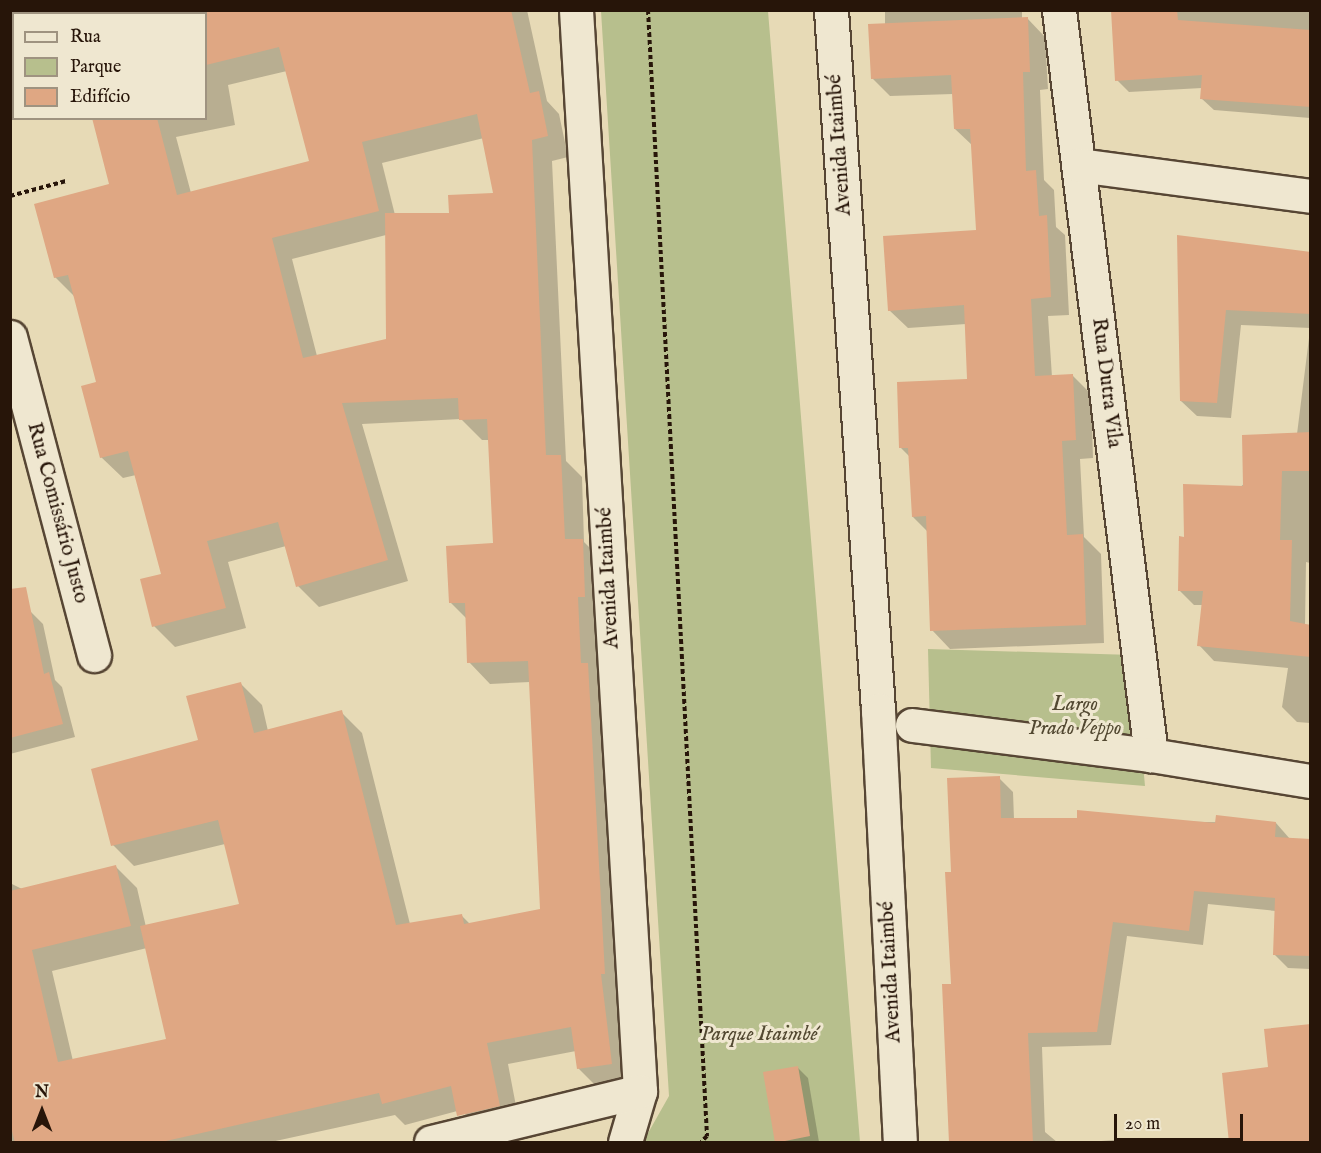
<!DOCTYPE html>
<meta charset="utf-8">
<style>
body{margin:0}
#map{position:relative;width:1321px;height:1153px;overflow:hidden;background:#e7dab6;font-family:"IM FELL English",serif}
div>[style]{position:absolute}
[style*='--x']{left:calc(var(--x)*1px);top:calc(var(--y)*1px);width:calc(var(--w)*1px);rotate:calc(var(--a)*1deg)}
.green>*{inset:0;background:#b7bf8d}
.shadow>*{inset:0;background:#0003}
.building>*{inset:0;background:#dfa783}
.path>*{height:4px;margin-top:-2px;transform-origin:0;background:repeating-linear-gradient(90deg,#271509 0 4.5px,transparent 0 7.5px)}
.roads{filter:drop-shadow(2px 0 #574634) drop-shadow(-2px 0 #574634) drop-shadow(0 2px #574634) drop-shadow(0 -2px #574634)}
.street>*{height:33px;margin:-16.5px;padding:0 16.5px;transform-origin:16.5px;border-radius:16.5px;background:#efe7d0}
span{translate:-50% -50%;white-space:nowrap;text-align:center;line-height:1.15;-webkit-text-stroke:6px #efe7d0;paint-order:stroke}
.street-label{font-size:21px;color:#271509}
.park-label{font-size:21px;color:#524831;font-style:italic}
.frame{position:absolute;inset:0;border:12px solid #271509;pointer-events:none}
.legend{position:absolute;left:12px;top:12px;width:195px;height:108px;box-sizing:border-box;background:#efe7d0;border:2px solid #9f9380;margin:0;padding:8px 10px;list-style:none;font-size:18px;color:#271509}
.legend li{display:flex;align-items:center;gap:12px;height:30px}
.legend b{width:30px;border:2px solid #9f9380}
.north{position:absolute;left:12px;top:1081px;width:60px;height:60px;-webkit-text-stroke:4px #efe7d0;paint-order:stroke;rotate:0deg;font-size:16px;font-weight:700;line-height:24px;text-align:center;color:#271509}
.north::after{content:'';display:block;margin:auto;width:21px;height:27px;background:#271509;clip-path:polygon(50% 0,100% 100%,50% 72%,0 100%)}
.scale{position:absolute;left:1114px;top:1114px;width:129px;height:27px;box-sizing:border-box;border:3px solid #271509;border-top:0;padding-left:8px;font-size:18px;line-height:21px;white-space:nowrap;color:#271509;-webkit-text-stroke:4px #efe7d0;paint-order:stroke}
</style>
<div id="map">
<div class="green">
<i style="clip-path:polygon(601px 11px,768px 11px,860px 1142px,643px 1142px,669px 1096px)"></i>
<i style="clip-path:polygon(928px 649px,1133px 655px,1145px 786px,931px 768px)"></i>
</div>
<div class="shadow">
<i style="clip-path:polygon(evenodd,211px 10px,527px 10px,547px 101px,559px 114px,568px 157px,552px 161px,566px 461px,582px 477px,584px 542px,603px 561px,632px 1085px,599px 1089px,578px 1068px,576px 1051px,508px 1064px,520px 1127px,478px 1128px,461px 1110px,405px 1125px,395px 1115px,271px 1142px,10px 1142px,10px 883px,22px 889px,116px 867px,137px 888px,146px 927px,241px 905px,225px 844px,134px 866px,113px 845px,199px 741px,241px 684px,262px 705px,268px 731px,341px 712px,362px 733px,410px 924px,461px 915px,470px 924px,542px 910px,530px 682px,490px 684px,469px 662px,467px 619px,451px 603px,494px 545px,490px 440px,482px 440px,461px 419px,362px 424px,408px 581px,319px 607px,298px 586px,286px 546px,228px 562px,246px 628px,175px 647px,154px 626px,163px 575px,136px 475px,123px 478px,101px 457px,98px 383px,76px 298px,55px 277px,111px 185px,93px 118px,206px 118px,206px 14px,194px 14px,211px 10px,287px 71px,311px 162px,191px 193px,176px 137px,235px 125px,228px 85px,287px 71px,211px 10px,484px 138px,495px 194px,450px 214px,395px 215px,382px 163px,484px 138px,211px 10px,386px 235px,387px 340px,317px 356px,292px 259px,386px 235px,211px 10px,147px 948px,168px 1040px,73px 1061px,52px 971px,147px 948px)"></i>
<i style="clip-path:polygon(885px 10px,1022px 10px,1022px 19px,1027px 18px,1045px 37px,1048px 89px,1040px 90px,1044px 180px,1054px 190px,1056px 227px,1065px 235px,1069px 315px,1048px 316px,1052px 377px,1073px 376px,1091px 394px,1093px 458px,1080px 459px,1084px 537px,1101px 554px,1104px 643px,950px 649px,932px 630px,928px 532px,913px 517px,910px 457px,901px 448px,969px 380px,966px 324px,908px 328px,889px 310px,978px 231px,973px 146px,955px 129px,953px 94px,890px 96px,872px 78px,885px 25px)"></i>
<i style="clip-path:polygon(1113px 10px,1310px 10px,1310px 118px,1214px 110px,1201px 98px,1202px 88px,1129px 92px,1117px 80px)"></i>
<i style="clip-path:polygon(14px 40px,14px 114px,10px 111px)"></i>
<i style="clip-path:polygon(1178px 236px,1310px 253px,1310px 328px,1241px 325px,1231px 418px,1197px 416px,1181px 401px)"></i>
<i style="clip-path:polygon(1310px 330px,1310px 563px,1306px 562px,1305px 626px,1310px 627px,1310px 723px,1297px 722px,1282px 707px,1288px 668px,1214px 661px,1199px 645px,1203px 605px,1194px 605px,1179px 590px,1186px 538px,1297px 434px)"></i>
<i style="clip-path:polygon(30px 611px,43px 624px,55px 680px,62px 687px,75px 737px,10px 754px,10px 615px)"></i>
<i style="clip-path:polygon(999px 778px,1013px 792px,1014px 819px,1276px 823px,1290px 839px,1310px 840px,1310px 969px,1288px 968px,1274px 954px,1276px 911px,1208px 904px,1203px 945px,1127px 936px,1111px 1045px,1042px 1047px,1045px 1132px,1057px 1142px,952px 1142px,952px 873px)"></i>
<i style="clip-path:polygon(797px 1067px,808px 1078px,819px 1142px,777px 1142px)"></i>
<i style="clip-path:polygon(1114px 1140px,1117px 1142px,1088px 1142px)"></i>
</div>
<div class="building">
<i style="clip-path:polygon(evenodd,206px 10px,511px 10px,530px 93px,539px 91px,548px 136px,532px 140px,546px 455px,561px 455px,565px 539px,583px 539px,585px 597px,578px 597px,581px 663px,588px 663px,605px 974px,601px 974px,612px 1064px,577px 1069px,571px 1027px,487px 1043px,500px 1106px,457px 1116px,451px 1086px,382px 1104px,379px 1093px,157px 1143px,15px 1143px,10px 1123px,10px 891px,116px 865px,131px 926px,32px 950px,58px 1062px,166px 1039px,140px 926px,239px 904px,218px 820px,111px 846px,91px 769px,198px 740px,186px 696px,241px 682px,254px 733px,342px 710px,396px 925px,462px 914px,464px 924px,540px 909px,528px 661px,467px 663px,465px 603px,449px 603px,446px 546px,493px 543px,487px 419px,459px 420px,458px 398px,342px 403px,388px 560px,296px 587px,278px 522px,207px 541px,226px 608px,152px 627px,140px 579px,161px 574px,128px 451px,100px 458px,81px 386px,96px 382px,68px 275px,54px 278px,34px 204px,109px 184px,92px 118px,157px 118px,177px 195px,309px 161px,279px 47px,206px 65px,206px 10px,477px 114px,493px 193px,448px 195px,449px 213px,385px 213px,386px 339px,303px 358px,272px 238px,379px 211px,362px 142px,477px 114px)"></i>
<i style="clip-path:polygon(1111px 10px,1177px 10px,1178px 20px,1311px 30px,1311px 107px,1200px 99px,1202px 75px,1115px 81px)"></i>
<i style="clip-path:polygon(1028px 17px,1030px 72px,1023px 72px,1026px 171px,1036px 170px,1039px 216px,1047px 215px,1051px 297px,1031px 299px,1035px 376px,1073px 374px,1076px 440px,1062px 441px,1067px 535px,1083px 534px,1086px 625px,930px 631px,926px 516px,912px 517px,908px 448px,899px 448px,897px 382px,967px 379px,964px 305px,888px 311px,883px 236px,976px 230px,970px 129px,954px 129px,951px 75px,871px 79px,868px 24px)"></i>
<i style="clip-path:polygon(1177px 235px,1311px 252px,1311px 314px,1226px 310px,1217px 403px,1180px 401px)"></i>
<i style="clip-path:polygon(1311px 432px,1311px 471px,1282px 471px,1280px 540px,1292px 540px,1290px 621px,1311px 625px,1311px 657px,1197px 646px,1203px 591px,1178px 591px,1179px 536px,1184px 537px,1183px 484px,1243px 486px,1242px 435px)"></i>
<i style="clip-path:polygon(26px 587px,44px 674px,49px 672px,63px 724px,10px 738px,10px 589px)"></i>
<i style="clip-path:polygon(1000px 776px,1001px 818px,1077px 818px,1077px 810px,1215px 823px,1216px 815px,1276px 822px,1275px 837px,1311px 839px,1311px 956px,1273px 955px,1275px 898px,1194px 891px,1189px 931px,1113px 922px,1097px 1032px,1028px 1033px,1033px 1143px,949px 1143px,942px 984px,951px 984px,945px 872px,951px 872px,947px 778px)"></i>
<i style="clip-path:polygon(1311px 1024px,1311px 1143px,1229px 1143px,1222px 1073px,1268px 1067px,1264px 1029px)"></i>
<i style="clip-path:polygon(798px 1066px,810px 1136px,775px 1143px,763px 1072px)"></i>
</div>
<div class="path">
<i style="--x:648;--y:10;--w:1128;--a:87"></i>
<i style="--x:707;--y:1136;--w:8;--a:135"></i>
<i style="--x:84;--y:14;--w:13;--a:-18"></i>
<i style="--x:10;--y:31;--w:4;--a:-14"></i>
<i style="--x:10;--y:196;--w:58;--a:-15"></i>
</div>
<div class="roads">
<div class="street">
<i style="--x:576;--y:10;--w:1083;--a:86.61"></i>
<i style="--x:640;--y:1091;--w:53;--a:106.4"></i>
<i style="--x:831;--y:10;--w:702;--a:86.16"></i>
<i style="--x:878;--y:710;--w:433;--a:87.1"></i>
<i style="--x:1059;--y:10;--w:751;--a:82.96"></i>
<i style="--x:1079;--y:165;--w:233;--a:7.6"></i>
<i style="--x:10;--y:337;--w:329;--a:75.2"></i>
<i style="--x:912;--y:725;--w:241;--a:7.2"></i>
<i style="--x:1151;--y:755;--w:161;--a:9.3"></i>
<i style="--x:431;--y:1142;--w:215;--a:-13.7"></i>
</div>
</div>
<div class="street-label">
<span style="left:840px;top:145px;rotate:-94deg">Avenida Itaimbé</span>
<span style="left:1106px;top:383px;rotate:83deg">Rua Dutra Vila</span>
<span style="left:57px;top:513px;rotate:75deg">Rua Comissário Justo</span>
<span style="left:609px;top:578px;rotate:-93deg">Avenida Itaimbé</span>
<span style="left:891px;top:972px;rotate:-93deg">Avenida Itaimbé</span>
</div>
<div class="park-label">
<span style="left:1075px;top:717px">Largo<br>Prado Veppo</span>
<span style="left:759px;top:1035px">Parque Itaimbé</span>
</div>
<div class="frame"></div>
<ul class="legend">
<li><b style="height:8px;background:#efe7d0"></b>Rua</li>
<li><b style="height:16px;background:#b7bf8d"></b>Parque</li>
<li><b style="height:16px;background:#dfa783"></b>Edifício</li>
</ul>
<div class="north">N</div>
<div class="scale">20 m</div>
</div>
